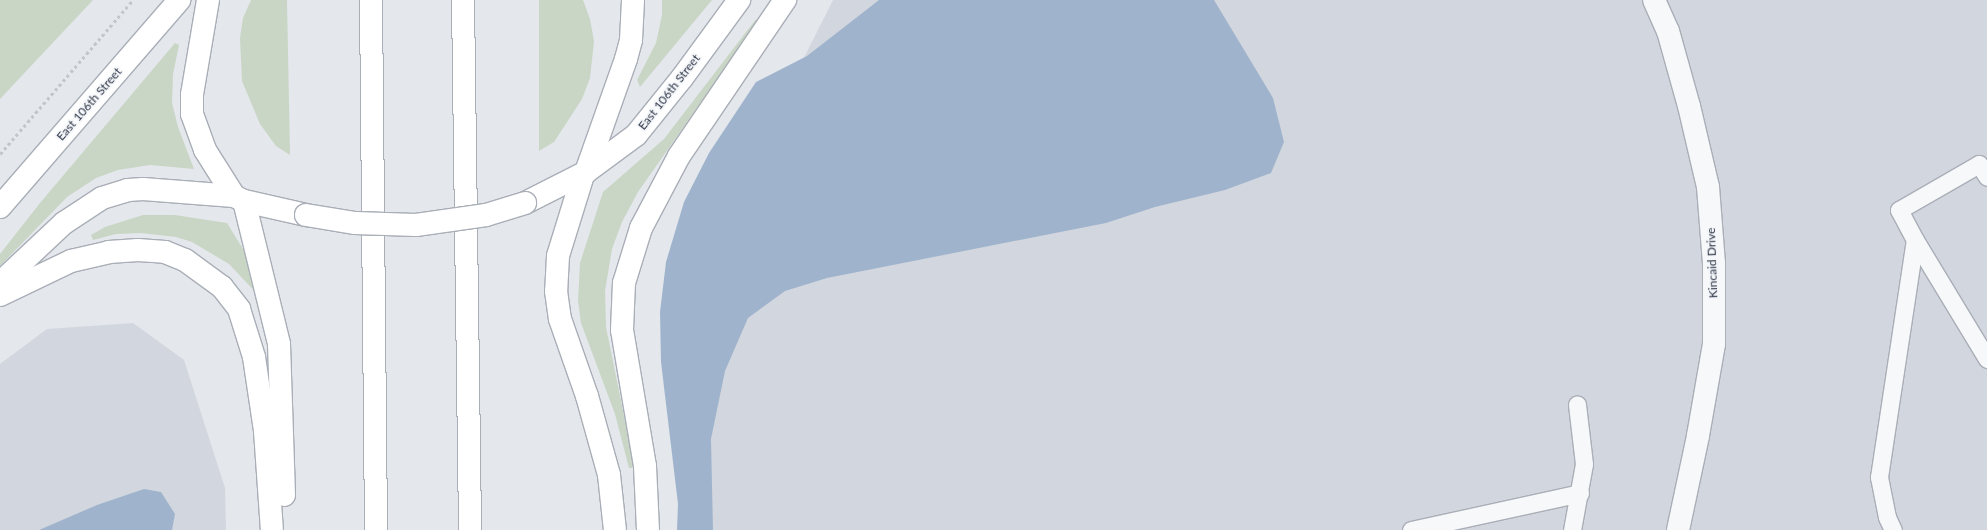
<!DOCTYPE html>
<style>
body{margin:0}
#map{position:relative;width:1987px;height:530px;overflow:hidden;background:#e4e7ec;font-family:Lato,sans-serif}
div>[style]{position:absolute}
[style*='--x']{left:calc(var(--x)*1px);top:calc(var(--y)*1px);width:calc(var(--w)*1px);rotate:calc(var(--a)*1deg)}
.built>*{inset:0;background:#d2d6de}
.green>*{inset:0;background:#c9d6c5}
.water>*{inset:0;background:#9fb4cc}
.path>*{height:2.5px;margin-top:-1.25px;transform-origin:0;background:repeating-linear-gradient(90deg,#c2c5cb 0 3px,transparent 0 6px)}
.roads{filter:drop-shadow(1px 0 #a9aeb7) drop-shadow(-1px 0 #a9aeb7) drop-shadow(0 1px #a9aeb7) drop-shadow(0 -1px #a9aeb7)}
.lane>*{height:17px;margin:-8.5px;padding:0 8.5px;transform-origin:8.5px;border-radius:8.5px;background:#f7f8fa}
.street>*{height:22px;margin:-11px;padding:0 11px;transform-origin:11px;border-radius:11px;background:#f7f8fa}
.secondary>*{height:22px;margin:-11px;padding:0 11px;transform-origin:11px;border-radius:11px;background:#fff}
.highway>*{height:22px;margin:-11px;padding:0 11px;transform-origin:11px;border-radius:11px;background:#fff}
.bridges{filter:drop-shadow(1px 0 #a9aeb7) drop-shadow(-1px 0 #a9aeb7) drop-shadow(0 1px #a9aeb7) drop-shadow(0 -1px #a9aeb7)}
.secondary-bridge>*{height:22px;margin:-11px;padding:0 11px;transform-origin:11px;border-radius:11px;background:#fff}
span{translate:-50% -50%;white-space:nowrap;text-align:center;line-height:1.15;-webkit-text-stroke:3.5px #f4f6f9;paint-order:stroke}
.street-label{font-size:12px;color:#2b3445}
</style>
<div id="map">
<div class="built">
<i style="clip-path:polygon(833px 0,1987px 0,1987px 530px,683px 530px,715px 235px)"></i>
<i style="clip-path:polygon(133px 323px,184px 360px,225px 488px,226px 530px,0 530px,0 364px,47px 329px)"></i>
</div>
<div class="green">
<i style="clip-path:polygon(0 0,93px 0,0 99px)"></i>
<i style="clip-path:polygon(251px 0,287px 0,290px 155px,276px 146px,260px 124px,242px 81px,240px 38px,243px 18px)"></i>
<i style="clip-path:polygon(539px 0,583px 0,590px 19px,594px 41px,590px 78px,582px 99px,554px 142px,539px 151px)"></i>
<i style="clip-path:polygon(662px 0,712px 0,640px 87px,637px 80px,656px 43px,662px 15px)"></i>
<i style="clip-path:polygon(756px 19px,757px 22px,638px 192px,622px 222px,612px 249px,605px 291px,606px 327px,629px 440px,633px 468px,629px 468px,615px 414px,581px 323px,578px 301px,580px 263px,603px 192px,664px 139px)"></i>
<i style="clip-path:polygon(175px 43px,179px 45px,173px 74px,172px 103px,178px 127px,194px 169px,150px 165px,118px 170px,96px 178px,67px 197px,0 266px,0 254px,40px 203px)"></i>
<i style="clip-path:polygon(143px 215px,175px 215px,227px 223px,243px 249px,259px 296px,229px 264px,192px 242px,176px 237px,141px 233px,116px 234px,93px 240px,91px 235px,105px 227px)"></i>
</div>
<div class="water">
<i style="clip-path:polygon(879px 0,1214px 0,1273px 98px,1284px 142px,1271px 173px,1225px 190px,1155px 207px,1106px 223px,827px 278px,785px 291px,748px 318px,725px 371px,711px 439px,713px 530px,677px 530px,678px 504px,661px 362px,660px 312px,666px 262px,684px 202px,709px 153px,756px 82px,807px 56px)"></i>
<i style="clip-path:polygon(144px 489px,161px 492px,175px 514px,172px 530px,39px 530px,97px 505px)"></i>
</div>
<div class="path">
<i style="--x:0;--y:154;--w:203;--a:-49.2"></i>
</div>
<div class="roads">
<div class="lane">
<i style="--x:1915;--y:240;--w:34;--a:-118"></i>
<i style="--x:1899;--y:210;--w:92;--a:-29.9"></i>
<i style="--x:1979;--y:164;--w:15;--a:58"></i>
<i style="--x:1411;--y:530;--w:173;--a:-12.3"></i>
<i style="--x:1572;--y:530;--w:67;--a:-79.7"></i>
<i style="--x:1584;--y:464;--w:60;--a:-96.7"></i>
<i style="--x:1893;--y:530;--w:14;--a:-115"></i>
<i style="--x:1887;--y:517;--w:41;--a:-101.3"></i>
<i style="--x:1879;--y:477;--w:240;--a:-81.4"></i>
<i style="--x:1915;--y:240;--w:139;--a:58.8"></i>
</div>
<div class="street">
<i style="--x:1654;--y:0;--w:34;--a:66"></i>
<i style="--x:1668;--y:31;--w:78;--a:74.4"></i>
<i style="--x:1689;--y:106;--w:83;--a:76.8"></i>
<i style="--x:1708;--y:187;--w:76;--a:85.5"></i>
<i style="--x:1714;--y:263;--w:81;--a:90"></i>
<i style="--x:1714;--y:344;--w:93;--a:99.9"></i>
<i style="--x:1698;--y:436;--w:96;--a:102"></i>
</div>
<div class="secondary">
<i style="--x:208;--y:0;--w:96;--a:99.6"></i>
<i style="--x:192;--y:95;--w:19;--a:90"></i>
<i style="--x:192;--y:114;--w:38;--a:70"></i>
<i style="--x:205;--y:150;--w:54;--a:57.8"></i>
<i style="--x:234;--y:196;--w:11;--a:27"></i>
<i style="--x:244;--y:201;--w:64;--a:12.7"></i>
<i style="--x:586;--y:172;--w:62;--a:-36.5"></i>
<i style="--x:636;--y:135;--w:73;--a:-51.1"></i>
<i style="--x:682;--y:78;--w:97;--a:-53.8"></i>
<i style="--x:525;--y:203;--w:68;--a:-26.9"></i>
<i style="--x:586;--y:172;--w:120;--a:-70.5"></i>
<i style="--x:626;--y:59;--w:20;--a:-75"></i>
<i style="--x:631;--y:40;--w:40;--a:-87.1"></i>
<i style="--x:0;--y:207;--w:274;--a:-49.1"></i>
<i style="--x:0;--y:283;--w:88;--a:-43.2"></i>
<i style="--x:64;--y:223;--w:45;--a:-33.3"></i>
<i style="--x:102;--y:198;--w:27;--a:-17"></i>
<i style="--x:128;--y:190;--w:15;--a:-4"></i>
<i style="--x:143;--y:189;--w:91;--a:4.4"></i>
</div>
<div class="highway">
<i style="--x:371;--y:0;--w:530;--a:89.46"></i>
<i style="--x:463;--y:0;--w:530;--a:89.24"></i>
<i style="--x:583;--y:175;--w:85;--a:107.2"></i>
<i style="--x:558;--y:256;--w:35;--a:93"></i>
<i style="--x:556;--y:291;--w:28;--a:82"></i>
<i style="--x:560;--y:319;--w:82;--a:70.7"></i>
<i style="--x:587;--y:396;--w:82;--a:74.4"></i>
<i style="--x:609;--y:475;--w:55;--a:83.8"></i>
<i style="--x:244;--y:201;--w:147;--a:76.2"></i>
<i style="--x:279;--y:344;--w:151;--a:88.1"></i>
<i style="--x:0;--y:295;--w:79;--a:-25.6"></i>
<i style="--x:71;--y:261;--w:39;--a:-13"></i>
<i style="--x:109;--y:252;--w:29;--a:-4"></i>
<i style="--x:138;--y:250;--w:27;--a:4"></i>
<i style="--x:165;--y:252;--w:22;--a:22"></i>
<i style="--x:185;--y:260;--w:46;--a:36.1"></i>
<i style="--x:222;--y:287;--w:28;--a:52"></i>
<i style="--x:239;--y:309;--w:50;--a:72.6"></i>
<i style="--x:254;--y:357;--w:75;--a:81.5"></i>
<i style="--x:265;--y:431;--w:99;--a:86"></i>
<i style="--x:648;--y:530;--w:64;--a:-92.7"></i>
<i style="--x:645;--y:466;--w:138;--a:-99.6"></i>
<i style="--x:622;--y:330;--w:47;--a:-87.6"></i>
<i style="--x:624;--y:283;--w:58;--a:-72.8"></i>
<i style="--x:641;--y:228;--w:81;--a:-62.2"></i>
<i style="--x:679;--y:156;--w:189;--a:-55.8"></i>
</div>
</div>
<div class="bridges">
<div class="secondary-bridge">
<i style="--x:306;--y:215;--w:50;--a:9.3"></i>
<i style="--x:355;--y:223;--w:61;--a:1.9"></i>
<i style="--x:416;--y:225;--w:71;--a:-8.1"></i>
<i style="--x:486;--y:215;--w:41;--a:-17.1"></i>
</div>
</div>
<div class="street-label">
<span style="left:669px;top:92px;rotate:-52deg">East 106th Street</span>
<span style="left:89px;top:104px;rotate:-49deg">East 106th Street</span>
<span style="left:1712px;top:263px;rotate:-92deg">Kincaid Drive</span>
</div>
</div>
